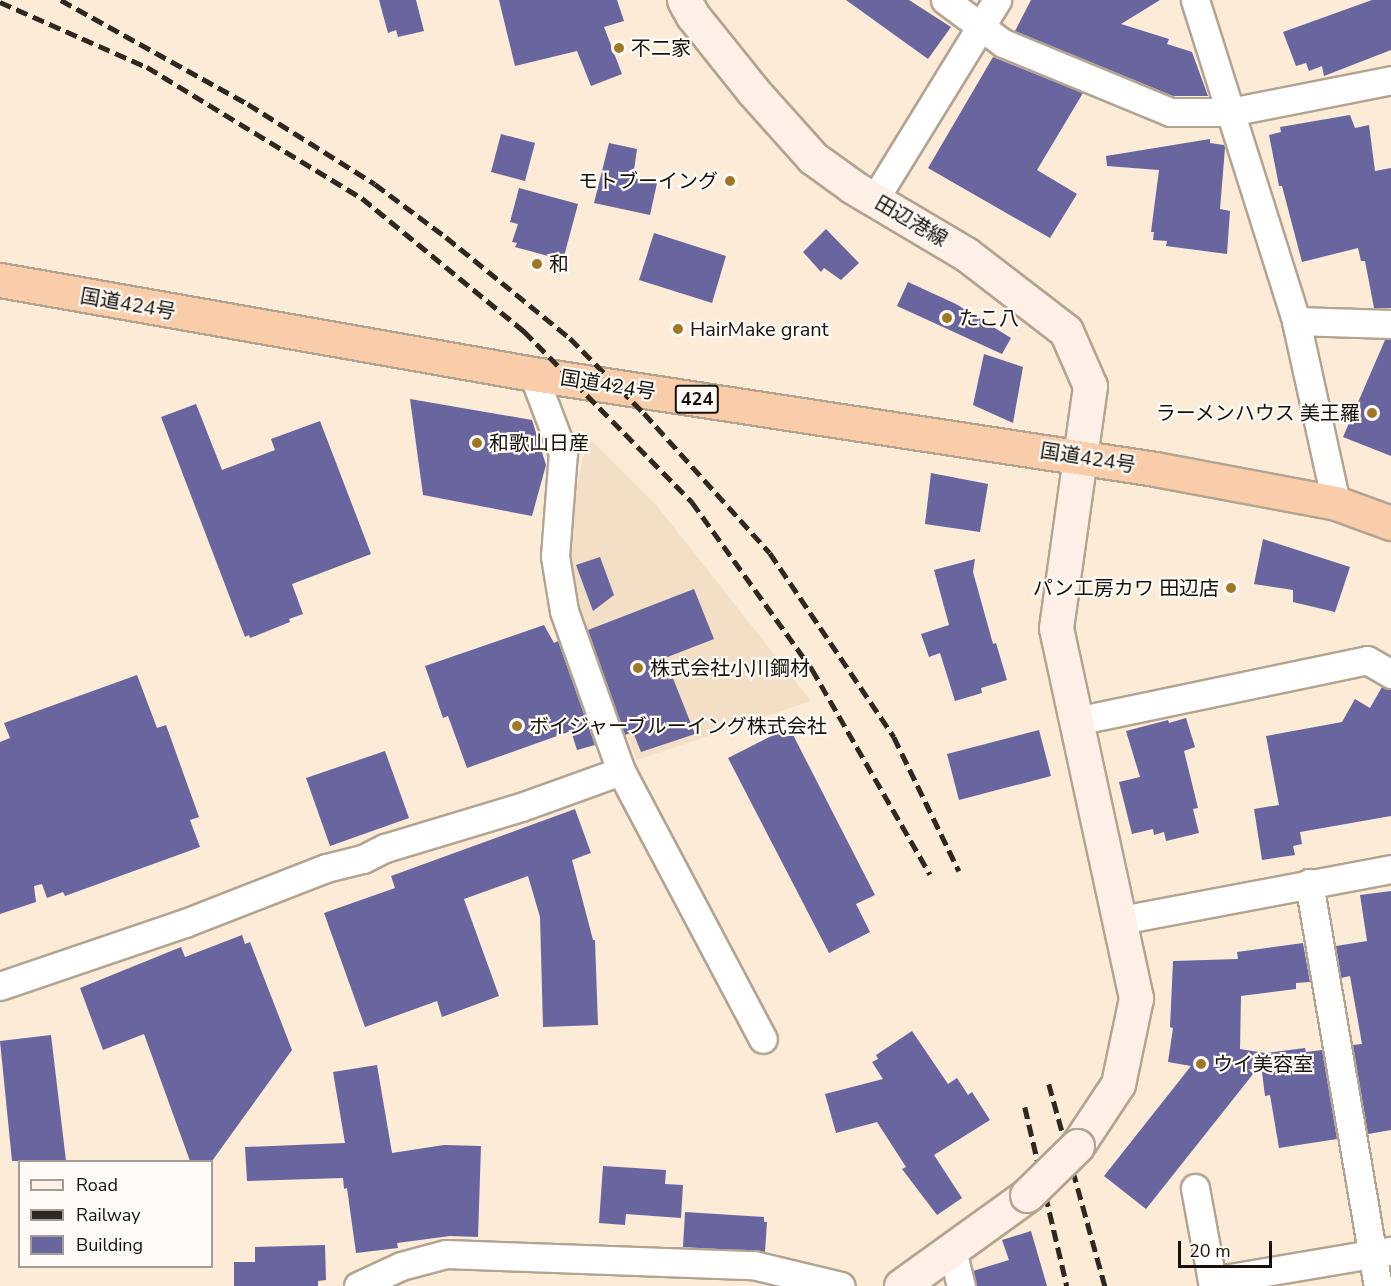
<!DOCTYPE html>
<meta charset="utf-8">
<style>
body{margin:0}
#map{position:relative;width:1391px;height:1286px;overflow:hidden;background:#fbebd7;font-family:"Nunito Sans","Noto Sans JP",sans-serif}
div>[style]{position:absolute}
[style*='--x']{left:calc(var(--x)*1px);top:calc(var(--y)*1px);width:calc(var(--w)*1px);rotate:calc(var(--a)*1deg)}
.built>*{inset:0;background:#f2dfc5}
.building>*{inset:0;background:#68659f}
.roads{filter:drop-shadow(2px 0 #b3a492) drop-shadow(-2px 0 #b3a492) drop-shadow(0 2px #b3a492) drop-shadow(0 -2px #b3a492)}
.street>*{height:27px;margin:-13.5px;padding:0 13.5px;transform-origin:13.5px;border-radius:13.5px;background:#fff}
.secondary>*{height:33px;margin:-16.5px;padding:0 16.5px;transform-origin:16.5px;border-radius:16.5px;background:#fef0e6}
.highway>*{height:33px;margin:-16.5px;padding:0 16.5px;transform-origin:16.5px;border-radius:16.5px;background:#facdaa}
.rail>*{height:4.5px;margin-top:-2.25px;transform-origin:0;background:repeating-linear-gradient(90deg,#2e2820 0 12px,transparent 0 18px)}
.bridges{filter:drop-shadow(2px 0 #b3a492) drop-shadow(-2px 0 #b3a492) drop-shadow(0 2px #b3a492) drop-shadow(0 -2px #b3a492)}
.secondary-bridge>*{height:33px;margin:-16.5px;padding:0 16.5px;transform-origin:16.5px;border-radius:16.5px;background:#fef0e6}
.dots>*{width:16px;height:16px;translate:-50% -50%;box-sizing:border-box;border:3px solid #fefaf6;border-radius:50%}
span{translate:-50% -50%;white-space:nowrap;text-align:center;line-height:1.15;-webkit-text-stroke:4.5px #fefaf6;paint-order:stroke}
.shield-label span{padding:2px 4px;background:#fefaf6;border:2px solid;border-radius:4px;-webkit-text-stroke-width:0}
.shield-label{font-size:18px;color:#16110a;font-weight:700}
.poi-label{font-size:20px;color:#16110a}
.left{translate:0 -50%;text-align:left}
.right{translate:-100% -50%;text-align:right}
.street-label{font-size:20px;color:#16110a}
.legend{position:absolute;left:18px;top:1160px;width:195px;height:108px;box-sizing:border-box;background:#fefaf6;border:2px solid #a19d98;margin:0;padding:8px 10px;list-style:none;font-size:18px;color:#16110a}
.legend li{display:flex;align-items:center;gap:12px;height:30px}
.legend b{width:30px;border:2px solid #a19d98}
.scale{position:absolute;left:1178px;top:1241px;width:94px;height:27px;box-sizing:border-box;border:3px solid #16110a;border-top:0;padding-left:8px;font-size:18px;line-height:21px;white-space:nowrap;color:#16110a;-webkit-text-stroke:4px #fefaf6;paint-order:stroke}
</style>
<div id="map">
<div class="built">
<i style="clip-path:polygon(591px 440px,657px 506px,811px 701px,637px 760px,577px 609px,570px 569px,574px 500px,583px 457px)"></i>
</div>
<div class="building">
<i style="clip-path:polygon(379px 0,416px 0,424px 31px,398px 37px,396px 30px,388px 33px)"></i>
<i style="clip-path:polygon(499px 0,617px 0,624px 21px,604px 27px,622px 74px,591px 86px,577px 51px,515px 66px)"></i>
<i style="clip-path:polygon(846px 0,909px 0,951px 27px,928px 59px)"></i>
<i style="clip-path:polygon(1031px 0,1160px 0,1121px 24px,1169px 39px,1167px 44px,1192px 52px,1208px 96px,1173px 96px,1015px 31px)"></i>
<i style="clip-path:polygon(1372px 0,1391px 0,1391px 50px,1324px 76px,1322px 66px,1309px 71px,1306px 63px,1296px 66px,1283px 32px)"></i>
<i style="clip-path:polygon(993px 57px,1083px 93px,1037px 170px,1077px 194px,1050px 238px,928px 168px)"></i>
<i style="clip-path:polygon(1350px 115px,1355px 128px,1369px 125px,1375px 171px,1391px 168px,1391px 308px,1374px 308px,1365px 261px,1361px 261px,1358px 248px,1302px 262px,1282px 186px,1279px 186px,1269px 135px,1281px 132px,1280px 127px)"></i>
<i style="clip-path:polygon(501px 134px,535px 143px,525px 181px,491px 172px)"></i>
<i style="clip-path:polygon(1210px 139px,1210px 143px,1224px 145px,1225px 148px,1220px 209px,1230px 211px,1227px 254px,1166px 246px,1167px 241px,1153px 240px,1154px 232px,1151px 232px,1159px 170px,1107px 166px,1106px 156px)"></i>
<i style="clip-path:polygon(609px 143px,637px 149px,633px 178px,657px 183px,650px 215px,594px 203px)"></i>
<i style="clip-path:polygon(519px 188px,578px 204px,563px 260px,515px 247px,517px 243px,512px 242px,518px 224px,510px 222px)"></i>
<i style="clip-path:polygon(826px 229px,859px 263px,841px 280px,824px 268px,821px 272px,803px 252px)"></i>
<i style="clip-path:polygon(654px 233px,726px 256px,712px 303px,639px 280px)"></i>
<i style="clip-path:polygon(908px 282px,956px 304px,1011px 338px,1002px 354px,897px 306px)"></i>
<i style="clip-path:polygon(1385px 340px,1391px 340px,1391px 456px,1343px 437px)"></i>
<i style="clip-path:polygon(984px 354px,1023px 367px,1013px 423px,973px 405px)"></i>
<i style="clip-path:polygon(410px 399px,532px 420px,546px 465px,532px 516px,423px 495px)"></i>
<i style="clip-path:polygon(196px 404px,222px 470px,275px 450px,271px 439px,320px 421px,371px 554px,292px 584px,303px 614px,289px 619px,290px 622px,250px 638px,249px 635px,245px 637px,161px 417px)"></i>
<i style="clip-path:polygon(931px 473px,988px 484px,980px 532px,925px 524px)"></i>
<i style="clip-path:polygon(1263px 539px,1350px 567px,1335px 612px,1293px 602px,1293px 590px,1254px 584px)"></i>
<i style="clip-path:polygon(600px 557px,614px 595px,593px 611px,576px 565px)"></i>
<i style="clip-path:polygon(975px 559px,973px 572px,993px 644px,996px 643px,1007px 680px,981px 688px,982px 693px,955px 701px,940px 653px,929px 657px,921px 634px,949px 625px,934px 570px)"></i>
<i style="clip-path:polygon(694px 589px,714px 639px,665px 658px,695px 734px,641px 752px,633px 732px,625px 735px,588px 630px)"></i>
<i style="clip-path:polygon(544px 625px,554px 643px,558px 641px,595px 745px,577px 750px,571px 731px,467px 768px,448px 716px,443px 718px,425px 666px)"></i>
<i style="clip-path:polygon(137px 675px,157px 728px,166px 725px,199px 817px,190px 820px,200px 847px,65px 896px,63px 892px,47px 898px,42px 884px,34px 886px,36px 902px,0 914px,0 742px,10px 738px,4px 723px)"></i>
<i style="clip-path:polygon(1382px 687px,1391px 690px,1391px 816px,1300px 832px,1302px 844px,1293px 846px,1295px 855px,1262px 860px,1254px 809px,1279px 805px,1266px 736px,1342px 722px,1355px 699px,1370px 708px)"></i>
<i style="clip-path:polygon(1186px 718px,1195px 747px,1184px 751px,1198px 808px,1193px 809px,1199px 833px,1166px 841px,1164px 832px,1154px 835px,1153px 829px,1132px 834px,1119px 782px,1140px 777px,1126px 731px,1168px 720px,1169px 723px)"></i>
<i style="clip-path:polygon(789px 727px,875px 895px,856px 904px,870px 932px,829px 953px,728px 758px)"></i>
<i style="clip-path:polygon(1039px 730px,1051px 776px,959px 800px,947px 754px)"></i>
<i style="clip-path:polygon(385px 751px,409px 818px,330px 846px,306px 778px)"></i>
<i style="clip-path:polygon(575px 809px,591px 853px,572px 860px,593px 940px,595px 940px,598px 1025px,543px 1027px,540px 917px,528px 876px,464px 899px,499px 996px,442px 1017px,437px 1001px,365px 1027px,324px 913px,395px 888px,391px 876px)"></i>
<i style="clip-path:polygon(1391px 891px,1391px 1130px,1368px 1134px,1353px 1045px,1362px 1044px,1350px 976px,1341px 978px,1336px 946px,1367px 941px,1360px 895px)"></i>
<i style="clip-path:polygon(242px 935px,245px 944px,250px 942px,292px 1050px,212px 1161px,190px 1161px,144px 1034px,103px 1050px,80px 988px,181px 947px,185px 957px)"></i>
<i style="clip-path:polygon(1303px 943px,1310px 982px,1296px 983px,1296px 989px,1241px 996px,1240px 1049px,1265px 1053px,1305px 1048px,1306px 1052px,1322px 1050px,1337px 1139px,1279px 1148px,1270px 1095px,1265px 1096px,1261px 1064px,1146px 1209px,1104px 1176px,1191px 1066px,1168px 1062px,1173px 1028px,1170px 1027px,1173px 961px,1238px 959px,1237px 952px)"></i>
<i style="clip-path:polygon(912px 1031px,948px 1084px,957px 1078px,968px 1095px,972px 1092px,990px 1120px,934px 1155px,962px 1198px,937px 1215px,902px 1169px,906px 1167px,877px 1122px,836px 1133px,825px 1094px,883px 1079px,872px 1062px,878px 1059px,876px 1055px)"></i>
<i style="clip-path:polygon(51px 1035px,66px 1161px,12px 1161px,0 1041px)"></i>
<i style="clip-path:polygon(377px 1065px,392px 1153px,444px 1145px,481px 1146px,478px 1237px,450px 1236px,397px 1243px,398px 1248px,356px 1253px,347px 1188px,344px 1189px,343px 1178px,247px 1181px,245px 1147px,345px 1143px,333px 1072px)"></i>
<i style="clip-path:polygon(603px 1166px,666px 1170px,665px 1184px,683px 1185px,681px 1218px,626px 1214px,625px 1225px,599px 1223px)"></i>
<i style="clip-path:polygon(685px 1212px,764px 1217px,764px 1222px,767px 1222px,765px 1252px,683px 1247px)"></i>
<i style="clip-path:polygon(1031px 1231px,1047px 1286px,976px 1286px,973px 1271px,1009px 1260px,1002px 1240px)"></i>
<i style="clip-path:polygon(325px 1245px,326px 1280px,318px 1281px,318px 1286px,234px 1286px,234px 1262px,255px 1262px,255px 1247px)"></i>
</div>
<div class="roads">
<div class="street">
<i style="--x:945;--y:0;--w:72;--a:36.6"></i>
<i style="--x:1003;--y:43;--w:181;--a:22.4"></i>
<i style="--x:1170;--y:112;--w:60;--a:0"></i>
<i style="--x:1230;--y:112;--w:164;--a:-11.2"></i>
<i style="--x:1195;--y:0;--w:337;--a:72.5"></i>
<i style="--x:1296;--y:321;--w:186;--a:77.6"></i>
<i style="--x:874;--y:200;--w:235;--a:-58.4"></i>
<i style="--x:1296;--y:321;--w:95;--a:1.8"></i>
<i style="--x:1076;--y:721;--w:297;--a:-11.8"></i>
<i style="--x:1367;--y:660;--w:28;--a:30"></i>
<i style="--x:621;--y:771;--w:303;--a:62.1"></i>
<i style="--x:1309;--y:883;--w:409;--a:80.3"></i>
<i style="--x:1121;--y:920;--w:275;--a:-10.7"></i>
<i style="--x:0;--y:986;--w:195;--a:-18.8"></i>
<i style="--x:185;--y:923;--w:151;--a:-21.3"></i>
<i style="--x:326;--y:868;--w:38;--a:-14"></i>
<i style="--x:363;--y:859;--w:25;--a:-27"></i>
<i style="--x:385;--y:848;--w:142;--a:-16.8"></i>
<i style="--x:521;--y:807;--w:106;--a:-19.8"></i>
<i style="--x:621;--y:771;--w:170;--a:-109.6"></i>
<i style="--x:564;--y:611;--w:56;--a:-99.3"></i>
<i style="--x:555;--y:556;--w:103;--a:-85.6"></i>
<i style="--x:563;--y:453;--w:85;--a:-110.8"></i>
<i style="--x:1195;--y:1188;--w:100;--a:79.6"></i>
<i style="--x:952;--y:1250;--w:37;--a:76"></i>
<i style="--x:1212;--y:1281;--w:181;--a:-9.6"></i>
<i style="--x:358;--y:1286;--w:47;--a:-24.9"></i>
<i style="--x:401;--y:1266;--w:47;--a:-14.9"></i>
<i style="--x:446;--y:1254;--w:307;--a:2.1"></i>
<i style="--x:753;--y:1265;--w:90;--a:13.4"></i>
</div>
<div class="secondary">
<i style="--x:684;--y:0;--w:18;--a:61"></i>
<i style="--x:693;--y:16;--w:96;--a:51.3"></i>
<i style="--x:753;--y:91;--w:90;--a:48.2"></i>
<i style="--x:813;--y:158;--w:49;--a:35.9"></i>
<i style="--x:853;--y:187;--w:131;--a:30.7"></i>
<i style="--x:966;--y:254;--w:126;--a:37.6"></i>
<i style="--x:1066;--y:331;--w:60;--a:66.4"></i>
<i style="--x:1090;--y:386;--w:244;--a:98"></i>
<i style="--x:1056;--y:628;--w:379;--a:77.8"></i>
<i style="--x:1136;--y:998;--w:88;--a:101.8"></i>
<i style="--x:1118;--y:1084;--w:74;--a:123.5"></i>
<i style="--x:901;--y:1286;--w:155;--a:-35.8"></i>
</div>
<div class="highway">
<i style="--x:0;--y:280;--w:541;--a:10"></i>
<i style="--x:533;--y:374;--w:629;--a:8.68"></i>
<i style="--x:1155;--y:469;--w:184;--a:10.6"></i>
<i style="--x:1336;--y:503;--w:59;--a:20"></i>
</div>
</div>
<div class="rail">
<i style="--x:61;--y:0;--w:214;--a:29.1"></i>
<i style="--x:248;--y:104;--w:150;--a:32.2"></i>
<i style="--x:375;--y:184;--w:89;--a:36.7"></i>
<i style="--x:446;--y:237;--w:160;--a:39.2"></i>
<i style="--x:570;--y:338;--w:105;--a:45.4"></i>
<i style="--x:644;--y:413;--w:188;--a:48"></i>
<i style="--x:770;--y:553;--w:222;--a:56"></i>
<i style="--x:894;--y:737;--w:149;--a:64.1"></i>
<i style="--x:0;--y:2;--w:161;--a:23.9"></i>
<i style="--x:147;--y:67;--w:252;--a:31.4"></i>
<i style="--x:362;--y:198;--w:210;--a:39.4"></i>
<i style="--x:524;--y:331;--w:240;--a:45.5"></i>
<i style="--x:692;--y:502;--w:206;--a:54.3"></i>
<i style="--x:812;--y:669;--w:237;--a:60.1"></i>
<i style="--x:1049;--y:1084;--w:210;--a:74.5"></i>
<i style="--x:1025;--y:1107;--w:184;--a:76.8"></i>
</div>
<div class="bridges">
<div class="secondary-bridge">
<i style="--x:1027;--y:1195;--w:70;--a:-44.4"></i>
</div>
</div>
<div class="dots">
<i style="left:619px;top:48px;background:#9f7826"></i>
<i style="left:730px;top:181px;background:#9f7826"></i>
<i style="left:537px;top:264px;background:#9f7826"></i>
<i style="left:947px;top:318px;background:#9f7826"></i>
<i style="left:678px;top:329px;background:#9f7826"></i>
<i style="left:1372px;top:413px;background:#9f7826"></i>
<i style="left:477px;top:443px;background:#9f7826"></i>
<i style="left:1231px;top:588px;background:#9f7826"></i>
<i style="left:638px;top:668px;background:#9f7826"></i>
<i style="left:517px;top:726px;background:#9f7826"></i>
<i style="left:1201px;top:1064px;background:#9f7826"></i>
</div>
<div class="shield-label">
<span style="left:697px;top:399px">424</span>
</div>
<div class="poi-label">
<span class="left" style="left:631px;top:48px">不二家</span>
<span class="right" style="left:718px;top:181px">モトブーイング</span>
<span class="left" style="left:549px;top:264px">和</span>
<span class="left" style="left:959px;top:318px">たこ八</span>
<span class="left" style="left:690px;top:329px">HairMake grant</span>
<span class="right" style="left:1360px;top:413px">ラーメンハウス 美王羅</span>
<span class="left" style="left:489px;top:443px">和歌山日産</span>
<span class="right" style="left:1219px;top:588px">パン工房カワ 田辺店</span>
<span class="left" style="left:650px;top:668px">株式会社小川鋼材</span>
<span class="left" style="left:529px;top:726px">ボイジャーブルーイング株式会社</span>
<span class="left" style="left:1213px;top:1064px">ウイ美容室</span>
</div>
<div class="street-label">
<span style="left:911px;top:221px;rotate:30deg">田辺港線</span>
<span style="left:128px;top:304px;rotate:10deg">国道424号</span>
<span style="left:608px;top:385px;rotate:9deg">国道424号</span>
<span style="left:1088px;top:458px;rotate:9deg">国道424号</span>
</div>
<ul class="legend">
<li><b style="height:8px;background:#fef0e6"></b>Road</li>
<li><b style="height:8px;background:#2e2820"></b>Railway</li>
<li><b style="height:16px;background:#68659f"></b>Building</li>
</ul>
<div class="scale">20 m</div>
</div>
